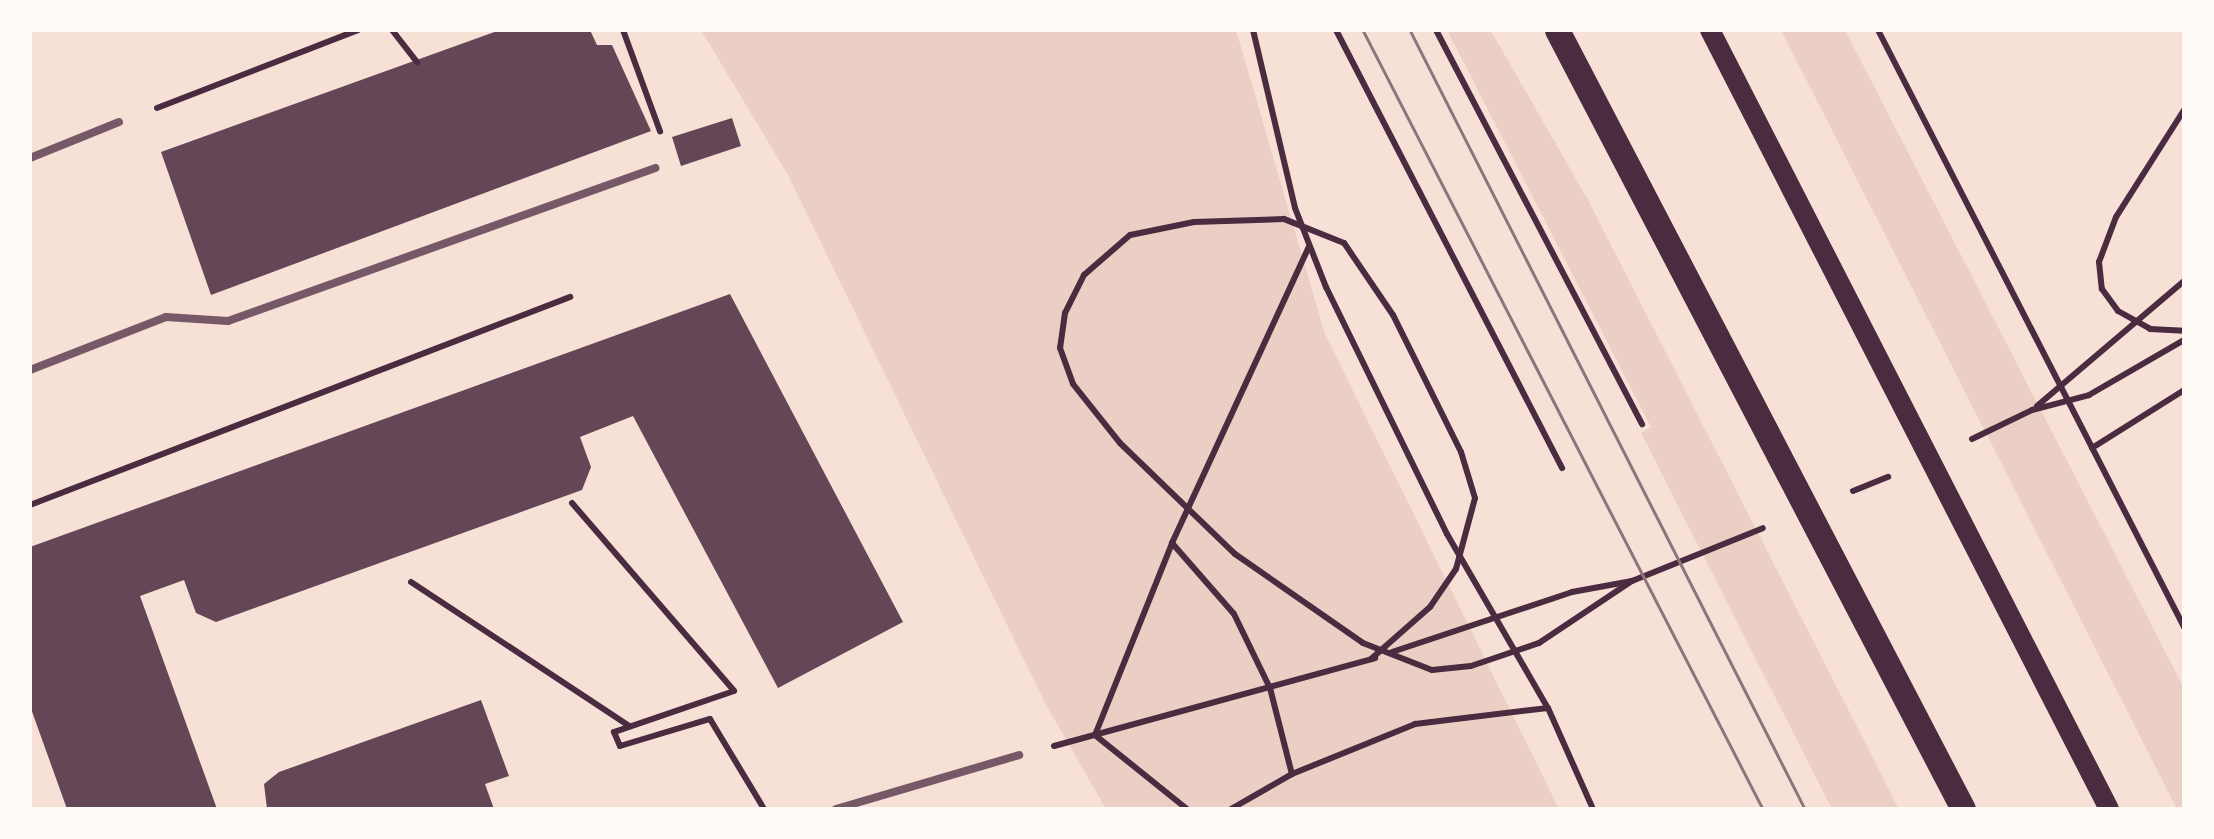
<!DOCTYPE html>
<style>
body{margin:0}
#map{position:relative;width:2214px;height:839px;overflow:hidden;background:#f7e1d7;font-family:Overpass,sans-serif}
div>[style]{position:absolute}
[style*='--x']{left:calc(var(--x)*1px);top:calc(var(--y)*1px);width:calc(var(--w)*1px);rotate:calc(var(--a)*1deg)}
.green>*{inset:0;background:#ebcfc5}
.building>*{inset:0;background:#644757}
.path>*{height:6px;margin:-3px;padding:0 3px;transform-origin:3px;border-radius:3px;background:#4a2c40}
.service>*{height:8px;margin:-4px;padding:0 4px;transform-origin:4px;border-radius:4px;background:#755966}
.secondary>*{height:20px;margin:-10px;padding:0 10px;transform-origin:10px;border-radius:10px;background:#4a2c40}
.primary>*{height:25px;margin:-12.5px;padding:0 12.5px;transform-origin:12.5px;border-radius:12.5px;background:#4a2c40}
.tram>*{height:2.5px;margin:-1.25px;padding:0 1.25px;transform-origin:1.25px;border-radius:1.25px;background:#8f747c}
span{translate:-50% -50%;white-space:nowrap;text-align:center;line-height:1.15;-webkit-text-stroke:8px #fffaf5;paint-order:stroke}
.frame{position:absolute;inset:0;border:32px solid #fffaf5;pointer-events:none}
</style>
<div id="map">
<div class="green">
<i style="clip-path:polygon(701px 30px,1236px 30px,1325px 334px,1559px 809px,1106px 809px,1046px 705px,788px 175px)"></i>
<i style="clip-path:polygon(1447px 30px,1490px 30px,1498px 43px,1588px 200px,1899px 809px,1832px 809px,1641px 433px,1651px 427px)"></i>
<i style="clip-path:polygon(1781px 30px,1845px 30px,2184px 688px,2184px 809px,2177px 809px)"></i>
</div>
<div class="building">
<i style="clip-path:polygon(500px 30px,590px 30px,597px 45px,612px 45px,651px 131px,211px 295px,161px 152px)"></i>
<i style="clip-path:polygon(732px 118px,741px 146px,681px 166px,672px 137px)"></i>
<i style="clip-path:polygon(730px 294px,903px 622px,778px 688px,633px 416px,580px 437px,591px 467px,582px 490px,216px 622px,196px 613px,184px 580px,140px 596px,217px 809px,67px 809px,30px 706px,30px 547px)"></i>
<i style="clip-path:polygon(481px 700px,509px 776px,485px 784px,494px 809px,267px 809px,264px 784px,279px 772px)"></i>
</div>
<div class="path">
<i style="--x:392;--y:30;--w:41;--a:52"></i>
<i style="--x:623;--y:30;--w:108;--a:69.9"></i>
<i style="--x:1253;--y:30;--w:183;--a:76.7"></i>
<i style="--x:1295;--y:208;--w:85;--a:68.6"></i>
<i style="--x:1326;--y:287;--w:275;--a:63.9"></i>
<i style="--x:1447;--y:534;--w:201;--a:59.9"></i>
<i style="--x:1548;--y:708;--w:111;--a:66"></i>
<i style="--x:1336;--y:30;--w:493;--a:62.7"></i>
<i style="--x:1436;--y:30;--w:445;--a:62.4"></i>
<i style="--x:1878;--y:30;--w:671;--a:62.86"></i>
<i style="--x:157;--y:108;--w:216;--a:-21.2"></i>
<i style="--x:2184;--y:110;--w:127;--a:122.4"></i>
<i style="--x:2116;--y:217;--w:48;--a:110.7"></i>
<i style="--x:2099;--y:262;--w:27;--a:84"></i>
<i style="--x:2102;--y:289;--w:27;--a:54"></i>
<i style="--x:2118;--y:311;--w:37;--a:29"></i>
<i style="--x:2150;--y:329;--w:34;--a:3"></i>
<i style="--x:2037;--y:406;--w:193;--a:-40.4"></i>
<i style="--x:1972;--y:439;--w:67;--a:-25.8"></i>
<i style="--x:2032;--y:410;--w:59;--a:-14.7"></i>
<i style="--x:2089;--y:395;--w:110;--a:-30.1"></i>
<i style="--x:2092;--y:448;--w:109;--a:-32.2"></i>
<i style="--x:1853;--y:491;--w:38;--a:-22"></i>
<i style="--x:572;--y:503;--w:248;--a:49.2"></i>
<i style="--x:734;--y:691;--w:127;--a:161.1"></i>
<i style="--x:614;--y:732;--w:15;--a:67"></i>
<i style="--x:620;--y:746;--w:94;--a:-16.7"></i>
<i style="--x:710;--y:719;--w:105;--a:59"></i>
<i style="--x:30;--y:505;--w:579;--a:-21.07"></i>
<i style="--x:1172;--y:543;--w:94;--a:48.9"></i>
<i style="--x:1234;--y:614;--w:82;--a:64.1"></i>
<i style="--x:1270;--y:688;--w:89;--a:75.7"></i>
<i style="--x:411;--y:582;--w:261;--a:33.4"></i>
<i style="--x:1392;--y:652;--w:190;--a:-18.4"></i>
<i style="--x:1572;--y:592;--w:61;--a:-10.4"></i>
<i style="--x:1632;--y:581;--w:141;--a:-22"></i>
<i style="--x:1371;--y:659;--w:79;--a:-41.4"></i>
<i style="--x:1430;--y:607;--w:46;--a:-55.6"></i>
<i style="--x:1456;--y:569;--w:73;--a:-75"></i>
<i style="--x:1475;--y:498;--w:48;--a:-106.9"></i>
<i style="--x:1461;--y:452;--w:153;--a:-116.4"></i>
<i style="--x:1393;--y:315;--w:87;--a:-124.2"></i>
<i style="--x:1344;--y:243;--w:65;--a:-158.2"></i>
<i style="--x:1284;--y:219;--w:90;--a:178.1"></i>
<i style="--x:1194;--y:222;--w:65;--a:168.5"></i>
<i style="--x:1130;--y:235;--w:61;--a:139"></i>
<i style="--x:1084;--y:275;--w:42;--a:116.6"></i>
<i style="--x:1065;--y:313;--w:35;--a:98"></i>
<i style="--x:1060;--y:348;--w:38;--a:70"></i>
<i style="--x:1073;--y:384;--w:75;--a:51.5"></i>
<i style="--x:1120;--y:443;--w:160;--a:44"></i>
<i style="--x:1235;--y:554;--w:156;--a:34.8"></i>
<i style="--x:1363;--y:643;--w:74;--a:21.4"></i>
<i style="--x:1432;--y:670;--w:39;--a:-6"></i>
<i style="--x:1471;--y:666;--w:72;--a:-18.7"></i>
<i style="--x:1539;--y:643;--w:112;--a:-33.7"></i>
<i style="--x:1054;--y:746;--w:333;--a:-15.3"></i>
<i style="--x:1187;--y:809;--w:118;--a:-141.2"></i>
<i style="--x:1095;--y:735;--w:207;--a:-68.1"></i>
<i style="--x:1172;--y:543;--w:326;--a:-65.2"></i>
<i style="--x:1231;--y:809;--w:70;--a:-29.8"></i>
<i style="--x:1292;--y:774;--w:133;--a:-22.1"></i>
<i style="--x:1415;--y:724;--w:134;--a:-6.9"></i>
</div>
<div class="service">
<i style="--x:30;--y:158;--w:96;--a:-22"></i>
<i style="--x:30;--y:370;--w:146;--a:-21.3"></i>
<i style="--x:166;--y:317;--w:62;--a:3.7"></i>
<i style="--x:228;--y:321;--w:454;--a:-19.7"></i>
<i style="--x:836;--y:809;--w:191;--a:-16.4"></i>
</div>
<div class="secondary">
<i style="--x:1710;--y:30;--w:875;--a:62.88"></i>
</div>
<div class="primary">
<i style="--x:1557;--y:30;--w:878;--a:62.47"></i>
</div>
<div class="tram">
<i style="--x:1363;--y:30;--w:876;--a:62.82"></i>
<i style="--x:1410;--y:30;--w:873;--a:63.11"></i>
</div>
<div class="frame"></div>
</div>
